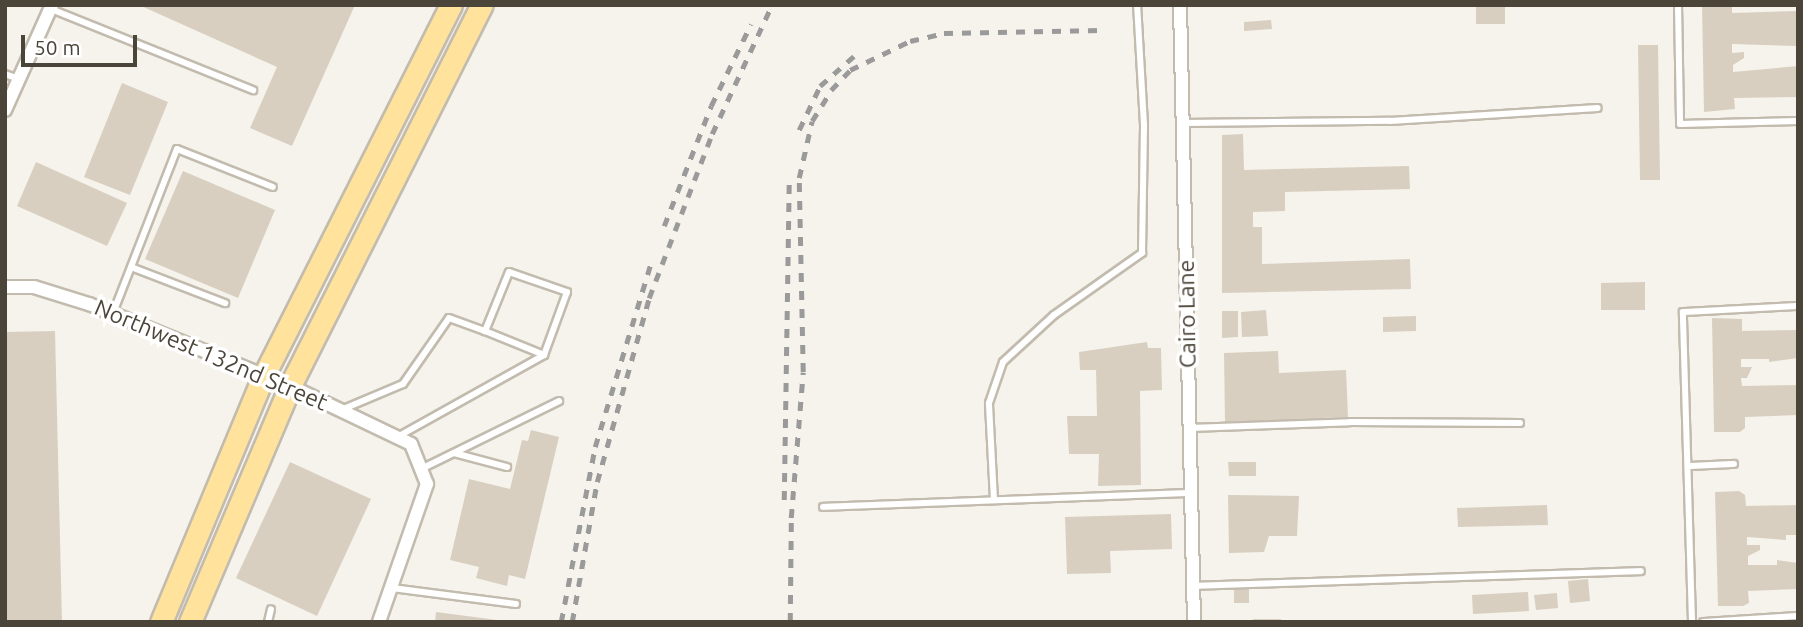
<!DOCTYPE html>
<style>
body{margin:0}
#map{position:relative;width:1803px;height:627px;overflow:hidden;background:#f6f3ec;font-family:Ubuntu,sans-serif}
div>[style]{position:absolute}
[style*='--x']{left:calc(var(--x)*1px);top:calc(var(--y)*1px);width:calc(var(--w)*1px);rotate:calc(var(--a)*1deg)}
.building>*{inset:0;background:#d8cfc1}
.roads{filter:drop-shadow(2px 0 #c2bbae) drop-shadow(-2px 0 #c2bbae) drop-shadow(0 2px #c2bbae) drop-shadow(0 -2px #c2bbae)}
.service>*{height:6px;margin:-3px;padding:0 3px;transform-origin:3px;border-radius:3px;background:#fff}
.minor>*{height:12px;margin:-6px;padding:0 6px;transform-origin:6px;border-radius:6px;background:#fff}
.primary>*{height:21px;margin:-10.5px;padding:0 10.5px;transform-origin:10.5px;border-radius:10.5px;background:#ffe39c}
.rail>*{height:4.5px;margin-top:-2.25px;transform-origin:0;background:repeating-linear-gradient(90deg,#9a9a9a 0 9px,transparent 0 18px)}
span{translate:-50% -50%;white-space:nowrap;text-align:center;line-height:1.15;-webkit-text-stroke:7px #fff;paint-order:stroke}
.street-label{font-size:23px;color:#4b4439}
.frame{position:absolute;inset:0;border:7px solid #4b4439;pointer-events:none}
.scale{position:absolute;left:21px;top:35px;width:116px;height:32px;box-sizing:border-box;border:4px solid #4b4439;border-top:0;padding-left:9px;font-size:21px;line-height:24px;white-space:nowrap;color:#4b4439;-webkit-text-stroke:5px #fff;paint-order:stroke}
</style>
<div id="map">
<div class="building">
<i style="clip-path:polygon(139px 5px,355px 5px,292px 146px,250px 128px,277px 67px)"></i>
<i style="clip-path:polygon(1476px 5px,1505px 5px,1505px 24px,1476px 24px)"></i>
<i style="clip-path:polygon(1702px 5px,1732px 5px,1732px 13px,1798px 11px,1798px 46px,1732px 44px,1732px 53px,1744px 52px,1744px 58px,1733px 65px,1733px 72px,1798px 66px,1798px 97px,1734px 98px,1735px 109px,1704px 112px)"></i>
<i style="clip-path:polygon(1271px 20px,1272px 29px,1244px 31px,1244px 22px)"></i>
<i style="clip-path:polygon(1638px 45px,1658px 45px,1660px 180px,1640px 180px)"></i>
<i style="clip-path:polygon(122px 83px,168px 102px,130px 195px,84px 177px)"></i>
<i style="clip-path:polygon(1243px 134px,1244px 170px,1409px 166px,1410px 189px,1285px 192px,1285px 211px,1253px 212px,1253px 227px,1262px 227px,1262px 264px,1410px 259px,1411px 289px,1222px 293px,1222px 135px)"></i>
<i style="clip-path:polygon(36px 162px,127px 203px,107px 246px,17px 206px)"></i>
<i style="clip-path:polygon(183px 171px,275px 210px,238px 298px,145px 259px)"></i>
<i style="clip-path:polygon(1645px 282px,1645px 310px,1601px 310px,1601px 283px)"></i>
<i style="clip-path:polygon(1266px 310px,1268px 336px,1242px 337px,1241px 312px)"></i>
<i style="clip-path:polygon(1222px 311px,1238px 311px,1238px 337px,1222px 338px)"></i>
<i style="clip-path:polygon(1416px 316px,1416px 331px,1383px 332px,1383px 317px)"></i>
<i style="clip-path:polygon(1712px 318px,1742px 319px,1742px 331px,1798px 330px,1798px 358px,1769px 362px,1769px 359px,1741px 359px,1741px 367px,1752px 367px,1747px 378px,1741px 378px,1742px 386px,1798px 385px,1798px 415px,1745px 417px,1745px 428px,1740px 432px,1714px 432px)"></i>
<i style="clip-path:polygon(55px 331px,62px 622px,5px 622px,5px 332px)"></i>
<i style="clip-path:polygon(1147px 342px,1148px 348px,1161px 348px,1162px 390px,1140px 391px,1141px 485px,1098px 486px,1099px 454px,1069px 454px,1067px 416px,1097px 416px,1096px 370px,1080px 370px,1079px 352px)"></i>
<i style="clip-path:polygon(1278px 351px,1279px 373px,1346px 370px,1348px 417px,1225px 422px,1224px 353px)"></i>
<i style="clip-path:polygon(531px 430px,559px 437px,525px 579px,509px 575px,507px 586px,476px 578px,479px 567px,450px 560px,469px 479px,510px 489px,522px 440px,528px 441px)"></i>
<i style="clip-path:polygon(290px 462px,371px 499px,317px 616px,236px 578px)"></i>
<i style="clip-path:polygon(1228px 462px,1256px 462px,1256px 476px,1229px 476px)"></i>
<i style="clip-path:polygon(1739px 491px,1745px 495px,1746px 506px,1798px 505px,1798px 535px,1786px 535px,1786px 540px,1747px 537px,1747px 545px,1760px 545px,1760px 550px,1748px 556px,1748px 565px,1777px 565px,1777px 560px,1798px 563px,1798px 589px,1748px 591px,1749px 603px,1743px 606px,1718px 606px,1715px 492px)"></i>
<i style="clip-path:polygon(1228px 495px,1299px 496px,1297px 536px,1269px 536px,1264px 552px,1229px 553px)"></i>
<i style="clip-path:polygon(1547px 505px,1548px 525px,1458px 527px,1457px 508px)"></i>
<i style="clip-path:polygon(1171px 514px,1172px 549px,1110px 551px,1111px 573px,1067px 574px,1065px 517px)"></i>
<i style="clip-path:polygon(1588px 579px,1590px 601px,1570px 603px,1568px 581px)"></i>
<i style="clip-path:polygon(1234px 587px,1249px 587px,1249px 603px,1234px 603px)"></i>
<i style="clip-path:polygon(1528px 592px,1529px 611px,1473px 614px,1472px 595px)"></i>
<i style="clip-path:polygon(1557px 593px,1558px 608px,1536px 610px,1534px 595px)"></i>
<i style="clip-path:polygon(436px 612px,497px 620px,497px 622px,435px 622px)"></i>
<i style="clip-path:polygon(1253px 619px,1281px 619px,1281px 622px,1253px 622px)"></i>
</div>
<div class="roads">
<div class="service">
<i style="--x:1678;--y:5;--w:119;--a:89"></i>
<i style="--x:1680;--y:124;--w:118;--a:-1.5"></i>
<i style="--x:51;--y:9;--w:218;--a:21.9"></i>
<i style="--x:5;--y:74;--w:15;--a:20"></i>
<i style="--x:1183;--y:123;--w:207;--a:-0.6"></i>
<i style="--x:1390;--y:121;--w:208;--a:-3.6"></i>
<i style="--x:131;--y:267;--w:101;--a:21"></i>
<i style="--x:113;--y:313;--w:176;--a:-68.7"></i>
<i style="--x:177;--y:149;--w:103;--a:21.6"></i>
<i style="--x:341;--y:410;--w:67;--a:-22.8"></i>
<i style="--x:403;--y:384;--w:80;--a:-55.1"></i>
<i style="--x:449;--y:318;--w:38;--a:20"></i>
<i style="--x:1190;--y:428;--w:160;--a:-2.1"></i>
<i style="--x:1350;--y:422;--w:170;--a:0.3"></i>
<i style="--x:399;--y:436;--w:166;--a:-29.2"></i>
<i style="--x:544;--y:355;--w:67;--a:-69.9"></i>
<i style="--x:567;--y:292;--w:61;--a:-161"></i>
<i style="--x:509;--y:272;--w:64;--a:112.1"></i>
<i style="--x:485;--y:331;--w:64;--a:22.1"></i>
<i style="--x:454;--y:453;--w:55;--a:14.8"></i>
<i style="--x:1688;--y:466;--w:46;--a:-2.5"></i>
<i style="--x:421;--y:469;--w:154;--a:-26.2"></i>
<i style="--x:994;--y:500;--w:97;--a:-93"></i>
<i style="--x:989;--y:403;--w:43;--a:-71.1"></i>
<i style="--x:1003;--y:362;--w:69;--a:-42.7"></i>
<i style="--x:1054;--y:315;--w:108;--a:-35.2"></i>
<i style="--x:1142;--y:253;--w:128;--a:-89.1"></i>
<i style="--x:1144;--y:125;--w:120;--a:-93.3"></i>
<i style="--x:823;--y:507;--w:368;--a:-2.2"></i>
<i style="--x:1193;--y:586;--w:448;--a:-1.9"></i>
<i style="--x:392;--y:588;--w:125;--a:7.4"></i>
<i style="--x:268;--y:622;--w:13;--a:-77"></i>
<i style="--x:1692;--y:622;--w:310;--a:-91.7"></i>
<i style="--x:1683;--y:312;--w:115;--a:-3"></i>
<i style="--x:1703;--y:622;--w:95;--a:-3.6"></i>
</div>
<div class="minor">
<i style="--x:1180;--y:5;--w:617;--a:88.7"></i>
<i style="--x:5;--y:110;--w:115;--a:-65.9"></i>
<i style="--x:5;--y:287;--w:29;--a:0"></i>
<i style="--x:34;--y:287;--w:58;--a:17.2"></i>
<i style="--x:89;--y:304;--w:217;--a:22.2"></i>
<i style="--x:290;--y:386;--w:134;--a:25.6"></i>
<i style="--x:411;--y:444;--w:43;--a:68.2"></i>
<i style="--x:427;--y:484;--w:146;--a:109.2"></i>
</div>
<div class="primary">
<i style="--x:161;--y:622;--w:268;--a:-67.4"></i>
<i style="--x:264;--y:375;--w:415;--a:-63.2"></i>
<i style="--x:190;--y:622;--w:256;--a:-67"></i>
<i style="--x:290;--y:386;--w:427;--a:-63.3"></i>
</div>
</div>
<div class="rail">
<i style="--x:799;--y:130;--w:49;--a:-64.5"></i>
<i style="--x:820;--y:86;--w:45;--a:-41.4"></i>
<i style="--x:664;--y:226;--w:129;--a:-68.6"></i>
<i style="--x:711;--y:106;--w:91;--a:-64"></i>
<i style="--x:784;--y:500;--w:319;--a:-89.1"></i>
<i style="--x:561;--y:622;--w:178;--a:-79"></i>
<i style="--x:595;--y:447;--w:196;--a:-73.1"></i>
<i style="--x:572;--y:622;--w:142;--a:-79.9"></i>
<i style="--x:597;--y:482;--w:191;--a:-74.2"></i>
<i style="--x:649;--y:298;--w:176;--a:-69"></i>
<i style="--x:712;--y:134;--w:142;--a:-65.1"></i>
<i style="--x:790;--y:622;--w:104;--a:-89.4"></i>
<i style="--x:791;--y:518;--w:146;--a:-85.3"></i>
<i style="--x:803;--y:372;--w:194;--a:-91.2"></i>
<i style="--x:799;--y:178;--w:58;--a:-77.2"></i>
<i style="--x:812;--y:121;--w:36;--a:-58"></i>
<i style="--x:831;--y:90;--w:28;--a:-46"></i>
<i style="--x:850;--y:70;--w:67;--a:-25.8"></i>
<i style="--x:910;--y:41;--w:35;--a:-13"></i>
<i style="--x:944;--y:33;--w:158;--a:-1.1"></i>
</div>
<div class="street-label">
<span style="left:1187px;top:314px;rotate:-91deg">Cairo Lane</span>
<span style="left:211px;top:355px;rotate:23deg">Northwest 132nd Street</span>
</div>
<div class="frame"></div>
<div class="scale">50 m</div>
</div>
